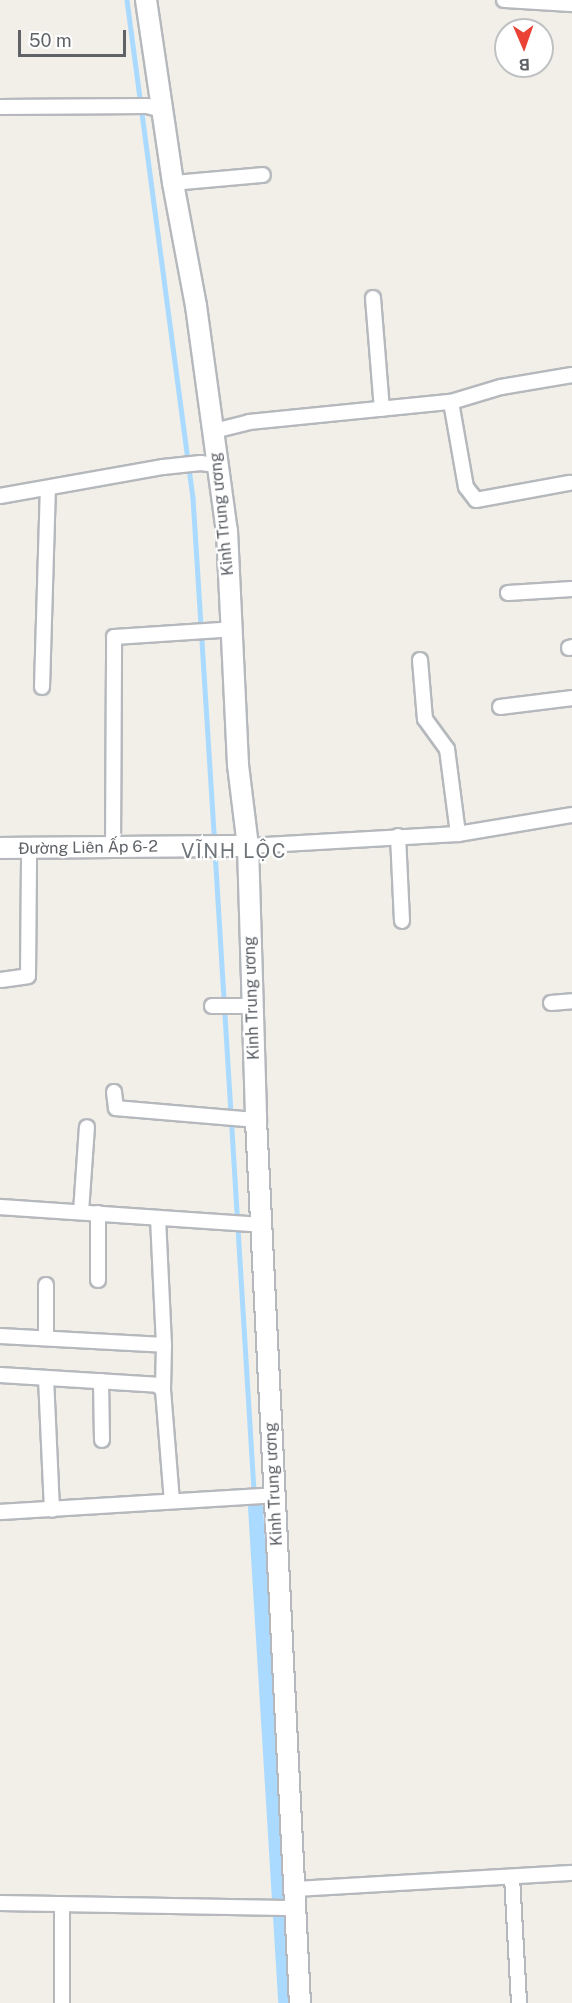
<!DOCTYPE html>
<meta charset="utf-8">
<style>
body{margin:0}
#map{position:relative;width:572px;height:2003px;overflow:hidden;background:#f1efe8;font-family:"Public Sans",sans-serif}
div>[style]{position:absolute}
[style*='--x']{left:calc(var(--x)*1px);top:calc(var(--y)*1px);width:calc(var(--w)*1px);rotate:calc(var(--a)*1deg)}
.stream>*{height:4.5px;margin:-2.25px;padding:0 2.25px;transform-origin:2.25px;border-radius:2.25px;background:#aadaff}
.canal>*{height:15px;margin:-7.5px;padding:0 7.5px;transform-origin:7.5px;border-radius:7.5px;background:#aadaff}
.roads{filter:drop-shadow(2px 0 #b5b8bc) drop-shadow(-2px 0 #b5b8bc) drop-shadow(0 2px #b5b8bc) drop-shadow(0 -2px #b5b8bc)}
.street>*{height:14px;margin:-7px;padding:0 7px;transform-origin:7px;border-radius:7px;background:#fff}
.secondary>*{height:20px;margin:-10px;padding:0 10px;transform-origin:10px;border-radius:10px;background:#fff}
span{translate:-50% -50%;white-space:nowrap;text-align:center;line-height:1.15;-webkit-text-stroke:4.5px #fff;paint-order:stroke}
.street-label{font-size:16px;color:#5f6368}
.quarter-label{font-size:20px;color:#70757a;letter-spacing:1.5px}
.north{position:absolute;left:494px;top:18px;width:60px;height:60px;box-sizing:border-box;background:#fff;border:2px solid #bfc1c3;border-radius:50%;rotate:178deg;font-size:16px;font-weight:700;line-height:24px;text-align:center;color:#5f6368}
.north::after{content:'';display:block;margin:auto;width:21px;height:27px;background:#ea4335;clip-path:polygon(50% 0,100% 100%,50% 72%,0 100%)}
.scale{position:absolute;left:18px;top:30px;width:108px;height:27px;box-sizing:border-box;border:3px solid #5f6368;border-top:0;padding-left:8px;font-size:18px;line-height:21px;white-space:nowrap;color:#5f6368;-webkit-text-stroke:4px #fff;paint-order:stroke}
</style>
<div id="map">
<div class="stream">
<i style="--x:127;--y:0;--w:502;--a:82.45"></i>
<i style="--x:193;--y:498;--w:346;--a:86.4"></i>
<i style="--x:215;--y:851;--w:657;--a:86.51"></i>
</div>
<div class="canal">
<i style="--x:255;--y:1507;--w:497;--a:86.5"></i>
</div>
<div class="roads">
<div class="street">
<i style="--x:504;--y:0;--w:68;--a:3.4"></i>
<i style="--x:0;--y:107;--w:147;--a:-0.4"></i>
<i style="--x:147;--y:106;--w:16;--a:15"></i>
<i style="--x:173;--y:183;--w:90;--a:-5.1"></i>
<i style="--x:373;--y:298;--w:111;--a:85.4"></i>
<i style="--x:451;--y:402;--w:86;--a:80"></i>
<i style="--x:466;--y:487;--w:16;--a:52"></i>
<i style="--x:476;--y:500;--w:95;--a:-10.4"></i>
<i style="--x:214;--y:431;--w:36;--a:-14"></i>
<i style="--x:249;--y:422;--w:203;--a:-5.7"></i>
<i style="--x:451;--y:402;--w:52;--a:-16.7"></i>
<i style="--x:501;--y:387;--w:72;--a:-9.6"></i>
<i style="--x:0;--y:496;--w:166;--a:-10.1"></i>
<i style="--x:163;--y:467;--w:38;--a:-6"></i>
<i style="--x:201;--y:463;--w:15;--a:8"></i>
<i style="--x:508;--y:593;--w:64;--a:-3.6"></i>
<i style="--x:569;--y:648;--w:3;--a:-18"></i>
<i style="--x:420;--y:660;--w:59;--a:85.2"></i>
<i style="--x:425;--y:719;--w:37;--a:54"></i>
<i style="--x:447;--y:749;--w:86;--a:82.6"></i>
<i style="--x:42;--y:687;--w:198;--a:-88.3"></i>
<i style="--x:500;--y:707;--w:73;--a:-7.1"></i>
<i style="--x:398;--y:836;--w:85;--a:87.3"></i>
<i style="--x:248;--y:846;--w:210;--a:-3.3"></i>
<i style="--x:458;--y:834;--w:116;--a:-9.5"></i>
<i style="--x:113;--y:849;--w:212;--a:-89.7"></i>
<i style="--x:114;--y:637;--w:119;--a:-3.8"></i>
<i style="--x:1;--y:980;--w:27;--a:-8"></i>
<i style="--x:28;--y:976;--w:127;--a:-89.5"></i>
<i style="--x:551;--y:1003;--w:21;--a:-5"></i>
<i style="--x:212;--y:1006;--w:40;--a:0"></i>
<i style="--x:114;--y:1092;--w:16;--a:83"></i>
<i style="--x:116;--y:1108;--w:141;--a:4.9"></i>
<i style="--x:0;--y:1207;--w:263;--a:3.9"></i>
<i style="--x:81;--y:1212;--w:85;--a:-86"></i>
<i style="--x:98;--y:1213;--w:67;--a:90"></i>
<i style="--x:158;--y:1218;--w:127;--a:87.3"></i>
<i style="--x:0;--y:1336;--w:164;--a:3.1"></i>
<i style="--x:164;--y:1345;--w:45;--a:91.3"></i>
<i style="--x:46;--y:1338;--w:53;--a:-90"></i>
<i style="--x:0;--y:1375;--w:157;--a:3.6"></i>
<i style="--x:157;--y:1385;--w:8;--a:40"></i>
<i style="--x:163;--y:1390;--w:111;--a:85.4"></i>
<i style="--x:46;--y:1378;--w:132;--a:87.4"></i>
<i style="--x:101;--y:1381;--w:59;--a:89"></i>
<i style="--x:0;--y:1512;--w:276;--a:-3.5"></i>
<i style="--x:512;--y:1877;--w:126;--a:86.8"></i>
<i style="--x:294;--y:1889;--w:278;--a:-3.3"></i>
<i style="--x:0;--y:1903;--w:286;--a:1"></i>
<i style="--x:286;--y:1908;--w:10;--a:17"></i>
<i style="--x:62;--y:2003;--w:98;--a:-90"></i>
</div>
<div class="secondary">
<i style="--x:146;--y:0;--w:185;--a:81.6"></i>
<i style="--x:173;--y:183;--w:125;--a:79.4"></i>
<i style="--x:196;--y:306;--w:227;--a:82.2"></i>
<i style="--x:227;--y:531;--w:234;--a:87.3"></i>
<i style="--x:238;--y:765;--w:82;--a:83"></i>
<i style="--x:248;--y:846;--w:274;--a:88.3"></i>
<i style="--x:256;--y:1120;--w:884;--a:87.15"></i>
<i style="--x:0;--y:848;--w:248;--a:-0.5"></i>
</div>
</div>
<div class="street-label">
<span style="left:222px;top:514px;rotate:-96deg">Kinh Trung ương</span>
<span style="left:88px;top:848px;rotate:-1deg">Đường Liên Ấp 6-2</span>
<span style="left:252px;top:998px;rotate:-92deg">Kinh Trung ương</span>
<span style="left:274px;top:1484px;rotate:-93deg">Kinh Trung ương</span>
</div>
<div class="quarter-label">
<span style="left:234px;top:851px">VĨNH LỘC</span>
</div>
<div class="north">B</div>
<div class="scale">50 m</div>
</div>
